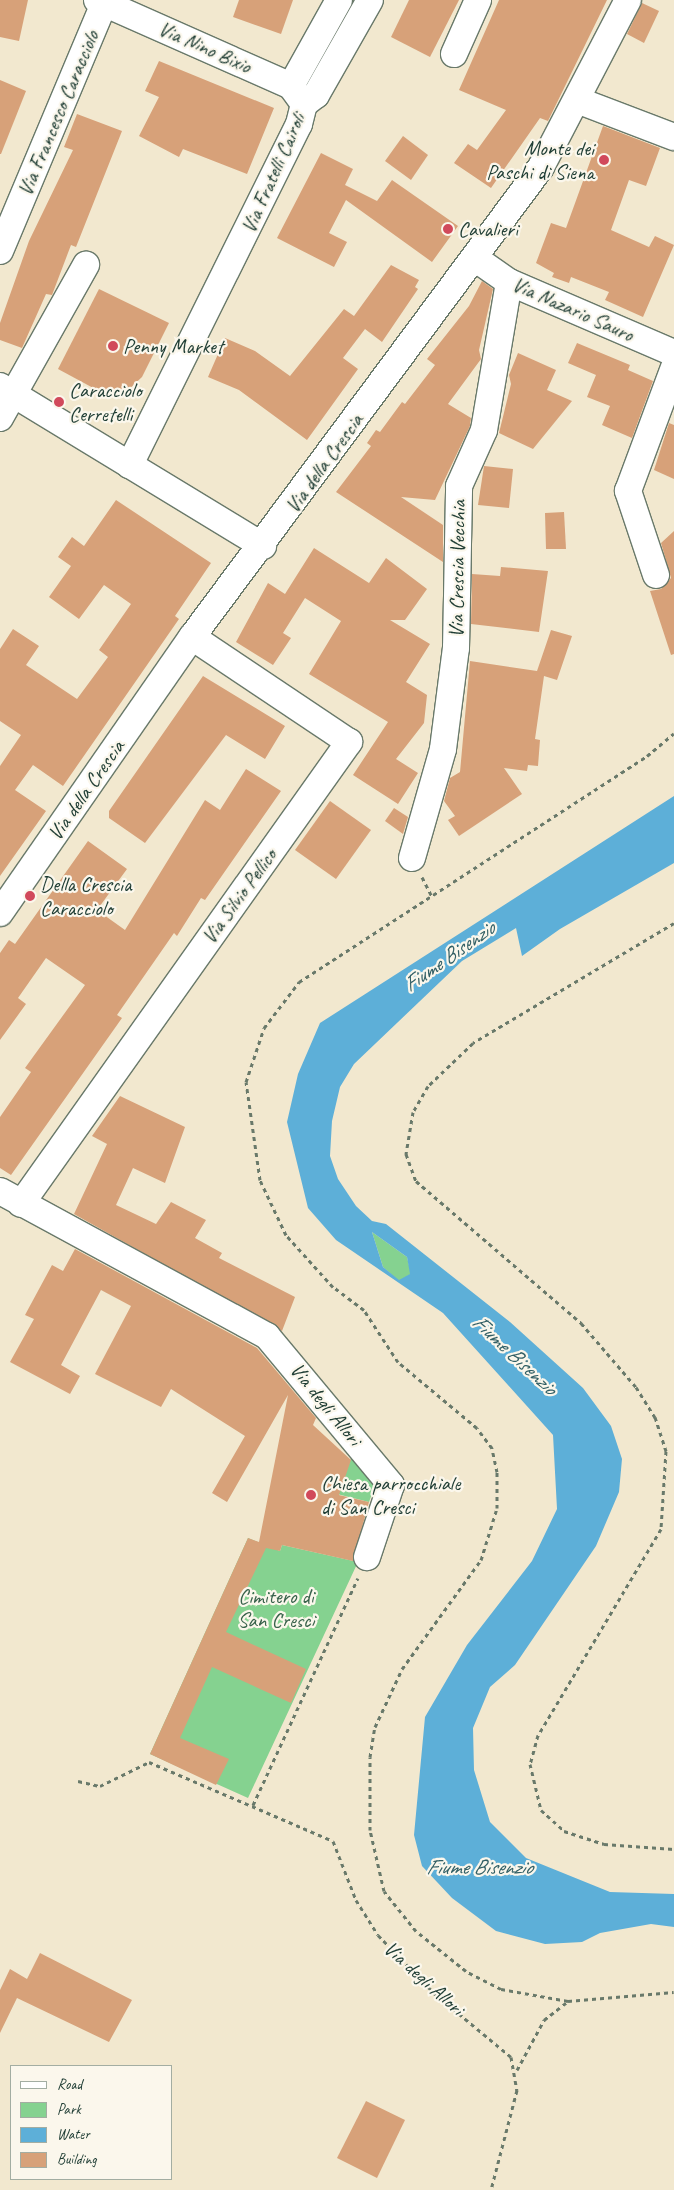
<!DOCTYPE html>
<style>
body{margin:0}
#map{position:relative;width:674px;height:2190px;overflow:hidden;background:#f2e8cf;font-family:Caveat,sans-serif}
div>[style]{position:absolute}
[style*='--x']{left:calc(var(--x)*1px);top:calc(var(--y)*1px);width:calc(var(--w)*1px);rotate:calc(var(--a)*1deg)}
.green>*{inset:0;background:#85d290}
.water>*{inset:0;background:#5dafd8}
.building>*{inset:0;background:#d7a179}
.path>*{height:3px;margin-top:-1.5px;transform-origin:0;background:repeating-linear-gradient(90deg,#69796a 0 4px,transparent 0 8px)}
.roads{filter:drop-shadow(1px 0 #69796a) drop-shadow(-1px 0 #69796a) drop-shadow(0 1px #69796a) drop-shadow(0 -1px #69796a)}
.minor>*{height:26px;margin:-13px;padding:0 13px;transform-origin:13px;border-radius:13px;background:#fff}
.dots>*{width:14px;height:14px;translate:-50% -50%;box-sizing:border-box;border:2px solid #fbf7ec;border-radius:50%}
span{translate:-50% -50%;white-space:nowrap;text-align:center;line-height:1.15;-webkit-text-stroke:4.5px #fbf7ec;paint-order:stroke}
.street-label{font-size:21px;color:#1f3d34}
.poi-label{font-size:21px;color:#1f3d34}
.right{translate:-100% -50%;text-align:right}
.left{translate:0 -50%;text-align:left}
.park-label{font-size:21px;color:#38624b}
.water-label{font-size:22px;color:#325f65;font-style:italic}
.legend{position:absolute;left:10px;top:2065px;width:162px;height:115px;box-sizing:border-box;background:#fbf7ec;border:1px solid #a3ada2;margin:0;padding:6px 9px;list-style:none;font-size:15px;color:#1f3d34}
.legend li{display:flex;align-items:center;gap:10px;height:25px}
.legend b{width:25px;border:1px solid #a3ada2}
</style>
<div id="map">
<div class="green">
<i style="clip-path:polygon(372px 1232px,407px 1257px,411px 1274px,399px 1281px,383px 1267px)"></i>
<i style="clip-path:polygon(351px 1458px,378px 1477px,369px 1502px,313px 1488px,343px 1481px)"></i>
<i style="clip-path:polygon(248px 1538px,280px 1551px,282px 1545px,358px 1562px,248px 1798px,150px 1754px)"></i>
</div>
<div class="water">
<i style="clip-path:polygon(evenodd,674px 796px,674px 863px,560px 929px,522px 956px,516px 928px,462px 961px,354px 1064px,340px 1087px,332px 1121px,330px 1156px,338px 1179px,356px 1206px,372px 1221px,386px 1224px,510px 1322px,583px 1388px,611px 1426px,622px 1459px,619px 1492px,596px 1546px,515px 1665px,490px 1687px,473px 1728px,474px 1770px,490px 1822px,526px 1858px,610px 1892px,674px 1894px,674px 1927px,651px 1924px,600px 1933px,582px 1942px,545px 1944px,496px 1931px,452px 1898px,422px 1866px,414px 1835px,425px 1717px,467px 1645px,532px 1561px,557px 1509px,553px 1435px,443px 1313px,336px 1240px,308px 1208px,287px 1122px,298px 1074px,320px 1023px,674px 796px,372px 1232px,407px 1257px,410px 1274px,399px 1280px,383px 1267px,372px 1232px)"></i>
</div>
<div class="building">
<i style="clip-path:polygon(0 0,28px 0,19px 41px,0 37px)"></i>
<i style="clip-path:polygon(239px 0,293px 0,281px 34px,233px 17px)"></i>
<i style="clip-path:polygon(409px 0,459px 0,430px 57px,391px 37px)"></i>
<i style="clip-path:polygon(499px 0,607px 0,548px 121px,540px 118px,491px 188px,454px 163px,468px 144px,477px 150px,506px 110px,459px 90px)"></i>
<i style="clip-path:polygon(642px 3px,659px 11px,644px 43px,627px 34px)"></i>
<i style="clip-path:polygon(159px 61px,274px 108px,247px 174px,183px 149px,179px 157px,139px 136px,159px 97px,145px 91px)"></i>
<i style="clip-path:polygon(0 80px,26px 91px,1px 154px,0 154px)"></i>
<i style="clip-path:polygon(77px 114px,122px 131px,76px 247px,71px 245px,52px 295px,46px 294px,22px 348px,0 340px,0 323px,29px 241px,73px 150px,64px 147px)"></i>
<i style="clip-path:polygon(603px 126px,660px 148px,646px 186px,629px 180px,611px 230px,649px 247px,655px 236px,674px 245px,643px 317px,605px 300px,609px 292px,571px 277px,569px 283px,552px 277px,554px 273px,536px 263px,551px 223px,566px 228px)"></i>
<i style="clip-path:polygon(403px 136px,428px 155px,411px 180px,385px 161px)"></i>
<i style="clip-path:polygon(321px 153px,353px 169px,345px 185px,377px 201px,392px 180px,458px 226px,432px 262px,346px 200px,329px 233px,347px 242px,334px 267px,277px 238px)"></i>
<i style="clip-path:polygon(391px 265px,419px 280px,415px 287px,418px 289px,382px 342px,365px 329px,343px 358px,358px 369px,307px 440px,239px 390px,208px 377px,225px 338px,255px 351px,290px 376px,344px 309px,354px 316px)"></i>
<i style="clip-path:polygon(482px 281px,493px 289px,479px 350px,481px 359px,448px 404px,471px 418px,470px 426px,435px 500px,401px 497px,443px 525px,443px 562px,336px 492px,371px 446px,367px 443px,376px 430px,380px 432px,402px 402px,405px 404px,435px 365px,427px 359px,469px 306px)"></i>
<i style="clip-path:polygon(99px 289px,169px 323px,142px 377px,127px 391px,97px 390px,58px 369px)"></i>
<i style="clip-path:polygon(577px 343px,630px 365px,628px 370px,653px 381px,632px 438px,602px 425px,610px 406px,587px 397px,596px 375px,568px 363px)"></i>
<i style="clip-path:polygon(518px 353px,556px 370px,547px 390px,572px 401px,533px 449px,499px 433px,511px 384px,509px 375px)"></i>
<i style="clip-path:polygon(669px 423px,674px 425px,674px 479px,654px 470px)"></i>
<i style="clip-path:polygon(484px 466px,513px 469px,509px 508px,478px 505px)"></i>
<i style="clip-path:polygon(116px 500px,211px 563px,175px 616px,179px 619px,63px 786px,33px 765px,15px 790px,46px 811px,0 876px,0 766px,21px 735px,0 721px,0 649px,13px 629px,39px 646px,26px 665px,77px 699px,108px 657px,99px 650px,131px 604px,104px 585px,79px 619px,49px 597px,71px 566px,58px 557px,72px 537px,84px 546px)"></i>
<i style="clip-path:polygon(564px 512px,566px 549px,546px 549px,545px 513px)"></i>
<i style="clip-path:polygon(674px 531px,674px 654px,671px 655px,650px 591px,661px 589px,671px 578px,661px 543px)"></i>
<i style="clip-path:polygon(314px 548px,369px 583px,386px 558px,427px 589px,405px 620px,390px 620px,430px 644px,406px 682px,427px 695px,424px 723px,396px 759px,418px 773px,398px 804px,353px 775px,388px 722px,309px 674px,341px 621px,305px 598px,283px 633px,291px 638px,273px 665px,236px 642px,268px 583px,285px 594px)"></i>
<i style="clip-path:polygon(501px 567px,548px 571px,539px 632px,471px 624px,472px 574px,500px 576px)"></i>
<i style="clip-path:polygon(551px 630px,572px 636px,557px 680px,544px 676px,535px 739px,540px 740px,538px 766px,528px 765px,527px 771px,504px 768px,522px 794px,459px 836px,448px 820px,455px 816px,444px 801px,450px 778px,460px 772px,470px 661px,537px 671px)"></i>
<i style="clip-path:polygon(203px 676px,285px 726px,265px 759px,226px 735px,145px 843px,109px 818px,109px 811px)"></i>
<i style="clip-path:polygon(246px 769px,281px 791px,205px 900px,201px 898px,177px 936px,174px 933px,117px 1015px,122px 1018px,11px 1175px,0 1168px,0 1117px,31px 1072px,25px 1068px,85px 985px,46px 958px,18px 998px,26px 1004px,0 1040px,0 953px,9px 940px,15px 944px,88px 841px,127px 869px,97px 910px,125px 930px,205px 800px,220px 810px)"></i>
<i style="clip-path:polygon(330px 801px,371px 830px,336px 879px,295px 850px)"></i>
<i style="clip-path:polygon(394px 808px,408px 817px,403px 834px,385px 821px)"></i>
<i style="clip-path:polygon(120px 1096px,185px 1127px,165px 1183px,133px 1168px,116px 1205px,156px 1224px,171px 1202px,206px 1220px,195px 1238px,222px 1253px,219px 1258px,295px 1297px,282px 1331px,74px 1214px,107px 1144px,92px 1136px)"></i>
<i style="clip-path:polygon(75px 1249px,257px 1348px,316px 1418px,313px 1425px,351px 1460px,339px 1495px,369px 1502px,353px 1561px,282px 1545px,280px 1551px,266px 1548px,226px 1632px,306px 1669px,291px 1703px,212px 1667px,180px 1738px,229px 1759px,216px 1785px,150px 1754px,248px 1538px,259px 1542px,288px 1395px,227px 1502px,212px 1493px,245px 1436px,171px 1389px,161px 1407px,95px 1374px,131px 1306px,101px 1290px,61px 1365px,80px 1376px,70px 1394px,10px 1362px,34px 1319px,25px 1315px,52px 1265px,63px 1271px)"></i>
<i style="clip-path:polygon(40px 1953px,132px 2000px,109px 2042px,17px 1998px,0 2033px,0 1990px,10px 1969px,27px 1979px)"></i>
<i style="clip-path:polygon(366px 2101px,405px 2120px,377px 2178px,337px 2158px)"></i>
</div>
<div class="path">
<i style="--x:422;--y:877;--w:22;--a:63"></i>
<i style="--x:674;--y:923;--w:234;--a:149.2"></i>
<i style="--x:473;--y:1043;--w:62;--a:136.3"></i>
<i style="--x:428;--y:1086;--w:30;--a:120"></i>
<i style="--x:413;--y:1112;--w:43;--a:99.5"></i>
<i style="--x:406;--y:1154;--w:29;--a:70"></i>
<i style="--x:416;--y:1181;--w:218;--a:40.7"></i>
<i style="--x:581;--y:1323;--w:84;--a:49.3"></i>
<i style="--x:636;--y:1387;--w:36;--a:58"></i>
<i style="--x:655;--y:1417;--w:36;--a:72"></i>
<i style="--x:666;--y:1451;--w:78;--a:93.7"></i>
<i style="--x:661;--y:1529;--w:240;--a:120.8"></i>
<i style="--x:538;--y:1735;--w:30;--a:105"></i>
<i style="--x:530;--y:1764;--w:47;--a:76.6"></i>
<i style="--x:541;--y:1810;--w:31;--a:42"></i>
<i style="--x:564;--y:1831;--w:42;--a:18"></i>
<i style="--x:604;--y:1844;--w:70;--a:4.1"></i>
<i style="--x:78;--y:1781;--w:23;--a:13"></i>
<i style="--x:100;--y:1786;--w:55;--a:-26.1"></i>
<i style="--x:149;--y:1762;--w:200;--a:23.2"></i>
<i style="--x:333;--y:1841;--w:63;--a:68.7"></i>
<i style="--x:356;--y:1900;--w:41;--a:57.8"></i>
<i style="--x:378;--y:1935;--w:81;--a:46"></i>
<i style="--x:434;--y:1993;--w:100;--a:39.7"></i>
<i style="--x:511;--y:2057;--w:34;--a:80"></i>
<i style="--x:517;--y:2090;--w:103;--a:104.6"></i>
<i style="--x:253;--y:1805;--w:250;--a:-65.2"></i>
<i style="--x:568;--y:2001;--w:68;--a:-169.8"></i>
<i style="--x:501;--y:1989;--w:39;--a:-153"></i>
<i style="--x:466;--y:1971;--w:64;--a:-141.3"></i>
<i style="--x:416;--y:1931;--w:51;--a:-128.7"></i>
<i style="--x:384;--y:1891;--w:63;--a:-102.9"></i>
<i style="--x:370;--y:1830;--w:73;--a:-90"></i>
<i style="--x:370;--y:1757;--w:30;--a:-81"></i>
<i style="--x:375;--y:1727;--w:64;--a:-65"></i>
<i style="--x:402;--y:1669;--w:135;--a:-54.1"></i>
<i style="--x:481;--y:1560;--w:54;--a:-72.9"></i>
<i style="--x:497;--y:1508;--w:36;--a:-90"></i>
<i style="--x:497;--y:1472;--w:25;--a:-102"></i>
<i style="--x:492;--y:1448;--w:25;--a:-127"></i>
<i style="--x:477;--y:1428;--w:103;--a:-140.1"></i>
<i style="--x:398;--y:1362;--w:62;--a:-123.2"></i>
<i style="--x:364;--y:1310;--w:39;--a:-143"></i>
<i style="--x:333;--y:1287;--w:70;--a:-132.1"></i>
<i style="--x:286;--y:1235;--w:61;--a:-115.3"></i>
<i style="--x:260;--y:1180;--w:99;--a:-98.1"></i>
<i style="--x:246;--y:1082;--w:57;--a:-71.6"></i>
<i style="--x:264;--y:1028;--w:58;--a:-52.7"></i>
<i style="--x:299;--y:982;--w:415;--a:-33"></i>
<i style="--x:647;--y:756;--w:35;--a:-40"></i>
<i style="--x:517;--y:2070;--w:57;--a:-61.6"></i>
<i style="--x:544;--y:2020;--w:31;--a:-38"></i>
<i style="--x:568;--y:2001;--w:106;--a:-4.9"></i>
</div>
<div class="roads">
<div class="minor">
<i style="--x:97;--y:0;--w:212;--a:23.9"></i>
<i style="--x:291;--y:86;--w:22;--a:54"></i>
<i style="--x:304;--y:104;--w:21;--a:104"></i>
<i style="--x:299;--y:124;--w:381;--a:116.4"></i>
<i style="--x:454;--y:54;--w:59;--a:-66"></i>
<i style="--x:291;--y:86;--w:98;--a:-60.8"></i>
<i style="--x:577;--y:100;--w:104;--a:20.9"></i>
<i style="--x:304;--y:104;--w:15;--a:-37"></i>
<i style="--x:316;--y:95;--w:109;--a:-60.4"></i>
<i style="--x:0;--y:251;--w:269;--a:-67.2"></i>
<i style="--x:476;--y:259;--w:40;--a:34.9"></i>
<i style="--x:509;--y:282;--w:180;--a:23.3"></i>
<i style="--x:0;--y:386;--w:308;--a:31.3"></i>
<i style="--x:0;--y:418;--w:176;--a:-60.7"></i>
<i style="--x:656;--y:575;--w:89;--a:-108.4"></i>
<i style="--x:628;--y:491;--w:132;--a:-69.6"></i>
<i style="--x:412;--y:858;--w:113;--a:-74.1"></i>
<i style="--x:443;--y:749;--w:102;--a:-82.7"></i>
<i style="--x:456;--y:648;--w:162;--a:-88.9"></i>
<i style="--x:459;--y:486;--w:61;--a:-65.9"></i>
<i style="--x:484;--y:430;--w:150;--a:-80.4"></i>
<i style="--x:0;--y:913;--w:336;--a:-55.2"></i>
<i style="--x:192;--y:637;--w:585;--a:-53.4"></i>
<i style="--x:541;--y:167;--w:188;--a:-62.5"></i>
<i style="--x:0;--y:1191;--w:304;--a:28.5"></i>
<i style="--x:267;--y:1336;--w:194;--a:50.2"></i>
<i style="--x:391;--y:1485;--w:76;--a:108.4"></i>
<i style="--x:21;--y:1204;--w:567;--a:-54.63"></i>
<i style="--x:349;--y:742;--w:189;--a:-146.2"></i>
</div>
</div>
<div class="dots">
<i style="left:604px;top:160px;background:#d1495b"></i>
<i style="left:448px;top:229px;background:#d1495b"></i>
<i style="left:113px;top:346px;background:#d1495b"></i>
<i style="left:59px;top:402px;background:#d1495b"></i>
<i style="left:30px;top:896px;background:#d1495b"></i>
<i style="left:311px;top:1495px;background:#d1495b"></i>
</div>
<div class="street-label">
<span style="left:205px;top:47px;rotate:24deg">Via Nino Bixio</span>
<span style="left:58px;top:113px;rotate:-67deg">Via Francesco Caracciolo</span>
<span style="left:273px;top:173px;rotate:-66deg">Via Fratelli Cairoli</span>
<span style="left:573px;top:309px;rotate:24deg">Via Nazario Sauro</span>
<span style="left:324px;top:463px;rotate:-54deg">Via della Crescia</span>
<span style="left:457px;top:569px;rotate:-89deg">Via Crescia Vecchia</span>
<span style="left:86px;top:790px;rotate:-55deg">Via della Crescia</span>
<span style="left:239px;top:896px;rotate:-54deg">Via Silvio Pellico</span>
<span style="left:326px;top:1404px;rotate:51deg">Via degli Allori</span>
<span style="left:424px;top:1978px;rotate:42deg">Via degli Allori</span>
</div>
<div class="poi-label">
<span class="right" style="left:594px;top:160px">Monte dei<br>Paschi di Siena</span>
<span class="left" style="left:458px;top:229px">Cavalieri</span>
<span class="left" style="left:123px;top:346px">Penny Market</span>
<span class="left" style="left:69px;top:402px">Caracciolo<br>Cerretelli</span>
<span class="left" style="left:40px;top:896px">Della Crescia<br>Caracciolo</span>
<span class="left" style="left:321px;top:1495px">Chiesa parrocchiale<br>di San Cresci</span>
</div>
<div class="park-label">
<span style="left:276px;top:1608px">Cimitero di<br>San Cresci</span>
</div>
<div class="water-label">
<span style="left:449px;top:957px;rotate:-35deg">Fiume Bisenzio</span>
<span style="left:514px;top:1355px;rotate:43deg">Fiume Bisenzio</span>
<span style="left:479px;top:1868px">Fiume Bisenzio</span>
</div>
<ul class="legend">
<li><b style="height:6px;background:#fff"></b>Road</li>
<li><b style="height:14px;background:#85d290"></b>Park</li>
<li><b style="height:14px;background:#5dafd8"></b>Water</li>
<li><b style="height:14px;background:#d7a179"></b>Building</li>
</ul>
</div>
